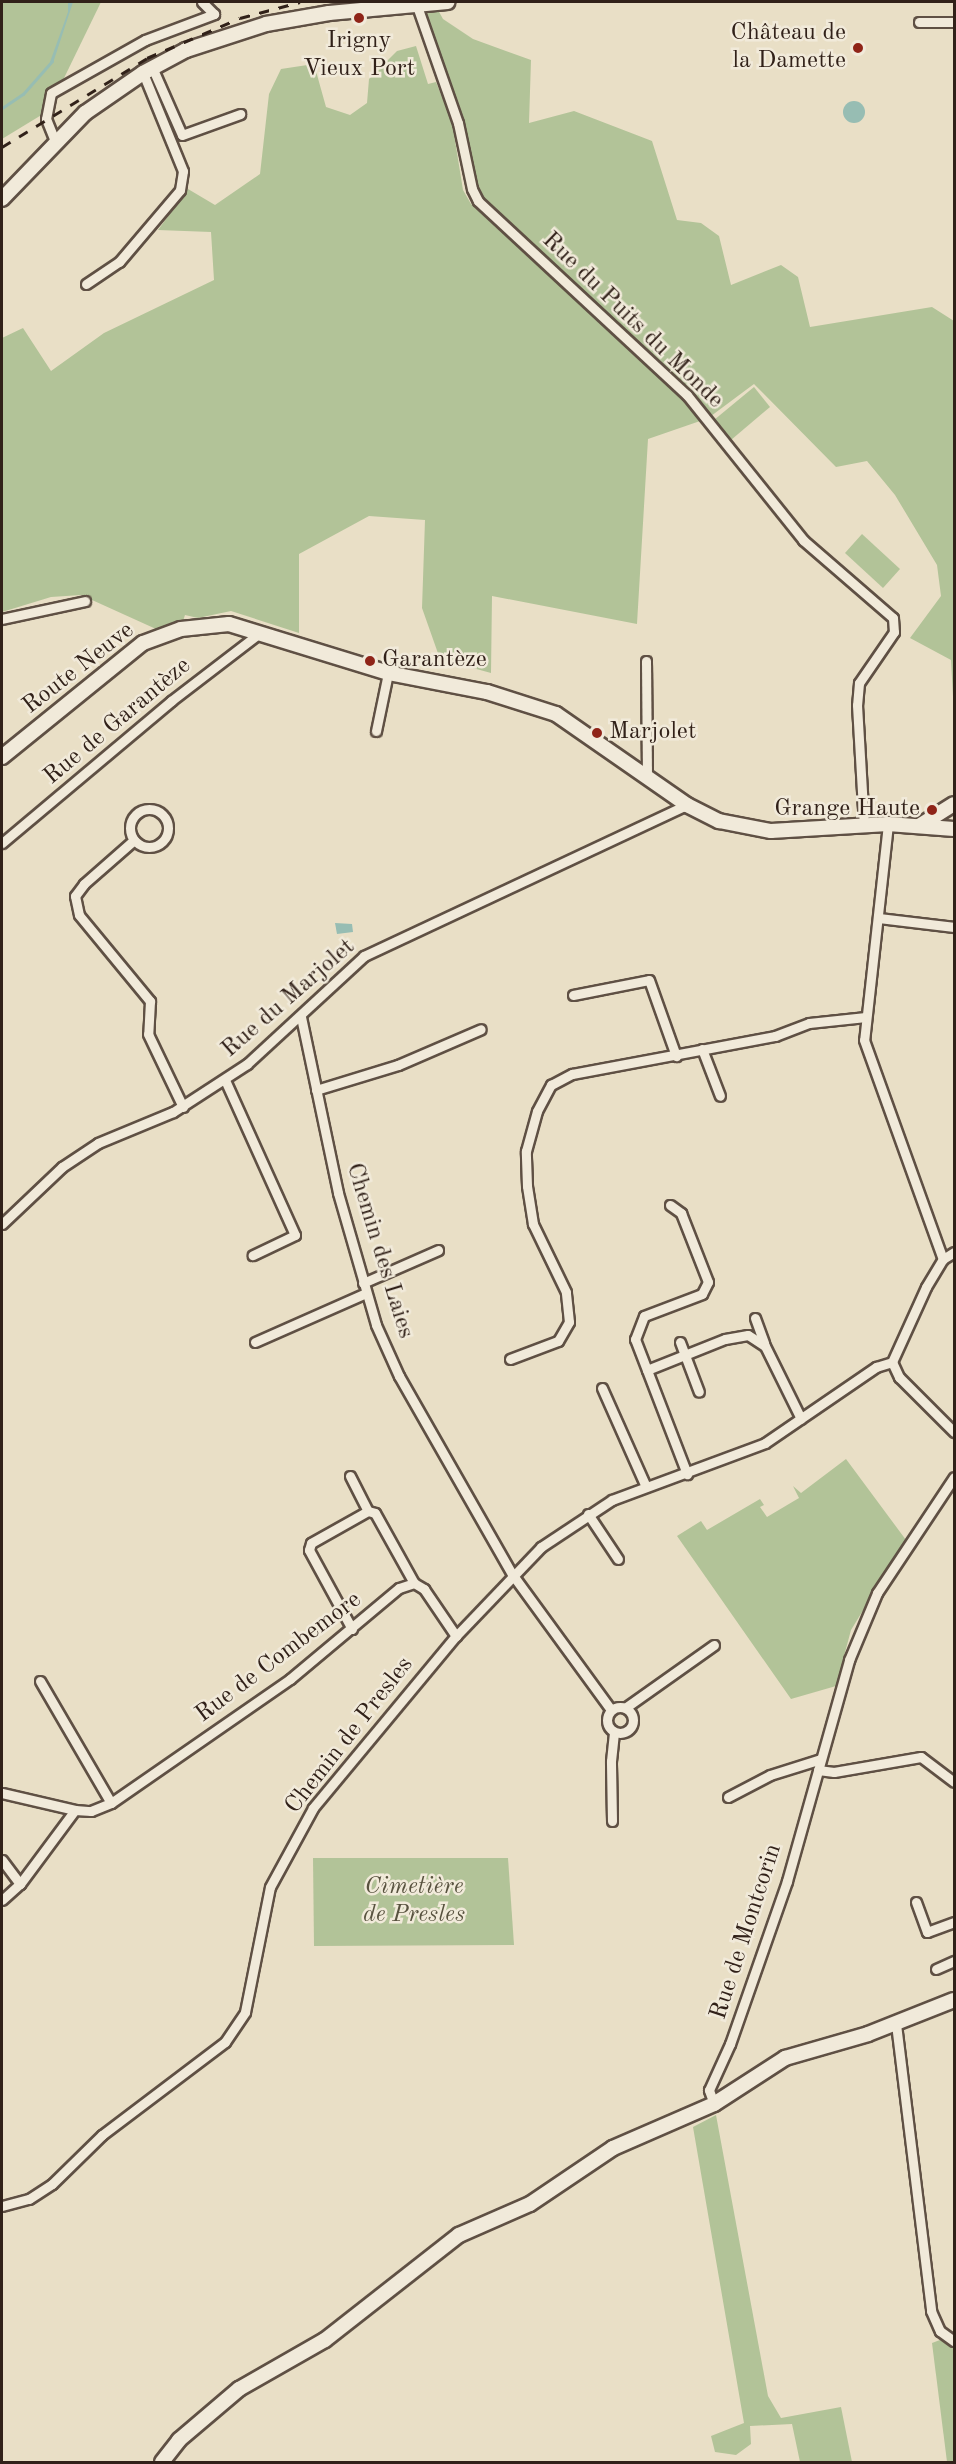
<!DOCTYPE html>
<meta charset="utf-8">
<style>
body{margin:0}
#map{position:relative;width:956px;height:2464px;overflow:hidden;background:#e9dfc6;font-family:"Old Standard TT",serif}
div>[style]{position:absolute}
[style*='--x']{left:calc(var(--x)*1px);top:calc(var(--y)*1px);width:calc(var(--w)*1px);rotate:calc(var(--a)*1deg)}
.green>*{inset:0;background:#b2c398}
.water>*{inset:0;background:#97bdb3}
.round{border-radius:50%}
.stream>*{height:3px;margin:-1.5px;padding:0 1.5px;transform-origin:1.5px;border-radius:1.5px;background:#97bdb3}
.roads{filter:drop-shadow(2px 0 #5f5044) drop-shadow(-2px 0 #5f5044) drop-shadow(0 2px #5f5044) drop-shadow(0 -2px #5f5044)}
.street>*{height:9px;margin:-4.5px;padding:0 4.5px;transform-origin:4.5px;border-radius:4.5px;background:#f1eada}
.street>.ring{margin:-4.5px;padding:0;box-sizing:content-box;background:none;border:9px solid #f1eada;border-radius:50%}
.secondary>*{height:14px;margin:-7px;padding:0 7px;transform-origin:7px;border-radius:7px;background:#f1eada}
.rail>*{height:3px;margin-top:-1.5px;transform-origin:0;background:repeating-linear-gradient(90deg,#312119 0 10px,transparent 0 20px)}
.dots>*{width:16px;height:16px;translate:-50% -50%;box-sizing:border-box;border:3px solid #f1eada;border-radius:50%}
span{translate:-50% -50%;white-space:nowrap;text-align:center;line-height:1.15;-webkit-text-stroke:5px #f1eada;paint-order:stroke}
.poi-label{font-size:24px;color:#312119}
.right{translate:-100% -50%;text-align:right}
.left{translate:0 -50%;text-align:left}
.street-label{font-size:24px;color:#312119}
.park-label{font-size:24px;color:#58523f;font-style:italic}
.frame{position:absolute;inset:0;border:3px solid #312119;pointer-events:none}
</style>
<div id="map">
<div class="green">
<i style="clip-path:polygon(2px 2px,101px 2px,48px 111px,2px 139px)"></i>
<i style="clip-path:polygon(438px 10px,443px 19px,473px 39px,531px 60px,529px 123px,574px 111px,652px 141px,677px 220px,701px 223px,719px 236px,731px 285px,781px 265px,798px 277px,810px 327px,932px 307px,954px 321px,954px 715px,951px 660px,910px 638px,941px 596px,937px 565px,895px 495px,867px 461px,836px 467px,754px 384px,711px 416px,666px 368px,482px 198px,474px 188px,420px 12px)"></i>
<i style="clip-path:polygon(416px 46px,428px 84px,436px 82px,452px 122px,463px 190px,471px 204px,685px 396px,703px 420px,648px 439px,637px 624px,492px 596px,491px 673px,440px 659px,422px 608px,425px 520px,369px 516px,299px 554px,299px 633px,231px 611px,198px 618px,185px 615px,183px 621px,156px 629px,81px 595px,51px 597px,2px 612px,2px 338px,23px 328px,51px 371px,104px 333px,214px 280px,211px 232px,158px 230px,188px 189px,215px 205px,260px 174px,269px 94px,281px 69px,314px 64px,326px 107px,350px 115px,367px 103px,369px 79px,397px 51px)"></i>
<i style="clip-path:polygon(754px 387px,770px 407px,731px 440px,714px 420px)"></i>
<i style="clip-path:polygon(862px 534px,900px 569px,883px 588px,845px 553px)"></i>
<i style="clip-path:polygon(846px 1459px,906px 1540px,851px 1630px,836px 1686px,791px 1699px,677px 1536px,701px 1521px,707px 1530px,760px 1499px,764px 1505px,760px 1507px,767px 1517px,799px 1498px,793px 1486px,801px 1493px)"></i>
<i style="clip-path:polygon(313px 1858px,508px 1858px,514px 1945px,314px 1946px)"></i>
<i style="clip-path:polygon(716px 2115px,768px 2396px,781px 2418px,841px 2407px,852px 2462px,800px 2462px,792px 2424px,750px 2426px,751px 2444px,736px 2455px,715px 2452px,711px 2436px,744px 2423px,693px 2127px)"></i>
<i style="clip-path:polygon(940px 2340px,954px 2348px,954px 2462px,947px 2462px,932px 2343px)"></i>
</div>
<div class="water">
<i style="clip-path:polygon(68px 2px,73px 2px,53px 63px,50px 62px,68px 12px)"></i>
<i class="round" style="left:843px;top:101px;width:22px;height:22px"></i>
<i style="clip-path:polygon(335px 923px,352px 924px,353px 932px,337px 934px)"></i>
</div>
<div class="stream">
<i style="--x:2;--y:108;--w:25;--a:-34"></i>
<i style="--x:23;--y:94;--w:44;--a:-48.7"></i>
</div>
<div class="roads">
<div class="street">
<i style="--x:417;--y:6;--w:124;--a:70.7"></i>
<i style="--x:458;--y:123;--w:67;--a:78"></i>
<i style="--x:472;--y:189;--w:13;--a:63"></i>
<i style="--x:478;--y:201;--w:285;--a:42.9"></i>
<i style="--x:687;--y:395;--w:186;--a:51.3"></i>
<i style="--x:803;--y:540;--w:119;--a:40.9"></i>
<i style="--x:893;--y:618;--w:14;--a:86"></i>
<i style="--x:894;--y:632;--w:62;--a:124.5"></i>
<i style="--x:859;--y:683;--w:22;--a:95"></i>
<i style="--x:857;--y:705;--w:120;--a:86.7"></i>
<i style="--x:919;--y:22;--w:35;--a:0"></i>
<i style="--x:152;--y:67;--w:74;--a:66.2"></i>
<i style="--x:182;--y:135;--w:62;--a:-19.9"></i>
<i style="--x:55;--y:141;--w:24;--a:-112"></i>
<i style="--x:46;--y:119;--w:26;--a:-79"></i>
<i style="--x:51;--y:93;--w:108;--a:-29.4"></i>
<i style="--x:145;--y:40;--w:74;--a:-20.6"></i>
<i style="--x:214;--y:14;--w:17;--a:-135"></i>
<i style="--x:86;--y:284;--w:40;--a:-34"></i>
<i style="--x:119;--y:262;--w:94;--a:-49.7"></i>
<i style="--x:180;--y:190;--w:19;--a:-81"></i>
<i style="--x:183;--y:171;--w:106;--a:-112.2"></i>
<i style="--x:2;--y:619;--w:85;--a:-12.2"></i>
<i style="--x:646;--y:661;--w:113;--a:89.5"></i>
<i style="--x:376;--y:731;--w:59;--a:-78.3"></i>
<i class="ring" style="left:130px;top:809px;width:29px;height:29px"></i>
<i style="--x:888;--y:824;--w:217;--a:96.3"></i>
<i style="--x:864;--y:1040;--w:233;--a:70.2"></i>
<i style="--x:134;--y:840;--w:67;--a:138.7"></i>
<i style="--x:84;--y:884;--w:15;--a:127"></i>
<i style="--x:75;--y:896;--w:19;--a:78"></i>
<i style="--x:79;--y:915;--w:112;--a:50.5"></i>
<i style="--x:150;--y:1001;--w:33;--a:93"></i>
<i style="--x:148;--y:1034;--w:81;--a:64.4"></i>
<i style="--x:2;--y:843;--w:221;--a:-40"></i>
<i style="--x:171;--y:701;--w:113;--a:-37.5"></i>
<i style="--x:879;--y:918;--w:76;--a:6.8"></i>
<i style="--x:573;--y:995;--w:77;--a:-11.2"></i>
<i style="--x:649;--y:980;--w:81;--a:70.4"></i>
<i style="--x:301;--y:1017;--w:180;--a:78.1"></i>
<i style="--x:338;--y:1193;--w:137;--a:73.9"></i>
<i style="--x:376;--y:1325;--w:56;--a:65.7"></i>
<i style="--x:399;--y:1376;--w:228;--a:60.3"></i>
<i style="--x:512;--y:1574;--w:168;--a:53.9"></i>
<i style="--x:702;--y:1049;--w:50;--a:69"></i>
<i style="--x:225;--y:1080;--w:170;--a:65.7"></i>
<i style="--x:295;--y:1235;--w:47;--a:154.5"></i>
<i style="--x:316;--y:1090;--w:86;--a:-17"></i>
<i style="--x:398;--y:1065;--w:90;--a:-23.4"></i>
<i style="--x:670;--y:1205;--w:14;--a:36"></i>
<i style="--x:681;--y:1213;--w:74;--a:68.6"></i>
<i style="--x:708;--y:1282;--w:13;--a:117"></i>
<i style="--x:702;--y:1294;--w:62;--a:159.2"></i>
<i style="--x:644;--y:1316;--w:25;--a:111"></i>
<i style="--x:635;--y:1339;--w:145;--a:68.9"></i>
<i style="--x:2;--y:1224;--w:83;--a:-43.5"></i>
<i style="--x:62;--y:1167;--w:43;--a:-33.7"></i>
<i style="--x:98;--y:1143;--w:81;--a:-22.5"></i>
<i style="--x:173;--y:1112;--w:88;--a:-33"></i>
<i style="--x:247;--y:1064;--w:159;--a:-42.7"></i>
<i style="--x:364;--y:956;--w:357;--a:-25.1"></i>
<i style="--x:363;--y:1283;--w:82;--a:-23.7"></i>
<i style="--x:755;--y:1318;--w:27;--a:70"></i>
<i style="--x:255;--y:1342;--w:121;--a:-23.8"></i>
<i style="--x:680;--y:1342;--w:53;--a:69.2"></i>
<i style="--x:510;--y:1359;--w:51;--a:-20.6"></i>
<i style="--x:558;--y:1341;--w:22;--a:-60"></i>
<i style="--x:569;--y:1322;--w:30;--a:-96"></i>
<i style="--x:566;--y:1292;--w:76;--a:-115.9"></i>
<i style="--x:533;--y:1224;--w:38;--a:-99"></i>
<i style="--x:527;--y:1186;--w:35;--a:-92"></i>
<i style="--x:526;--y:1151;--w:41;--a:-74.6"></i>
<i style="--x:537;--y:1111;--w:30;--a:-62"></i>
<i style="--x:551;--y:1085;--w:24;--a:-28"></i>
<i style="--x:572;--y:1074;--w:207;--a:-10.6"></i>
<i style="--x:775;--y:1036;--w:36;--a:-21"></i>
<i style="--x:809;--y:1023;--w:57;--a:-6"></i>
<i style="--x:892;--y:1362;--w:82;--a:-65.6"></i>
<i style="--x:926;--y:1287;--w:33;--a:-59"></i>
<i style="--x:943;--y:1259;--w:13;--a:-32"></i>
<i style="--x:892;--y:1362;--w:17;--a:65"></i>
<i style="--x:899;--y:1377;--w:78;--a:45"></i>
<i style="--x:647;--y:1370;--w:84;--a:-21.7"></i>
<i style="--x:725;--y:1339;--w:23;--a:-10"></i>
<i style="--x:748;--y:1335;--w:20;--a:33"></i>
<i style="--x:765;--y:1346;--w:81;--a:63.7"></i>
<i style="--x:602;--y:1388;--w:108;--a:66"></i>
<i style="--x:350;--y:1476;--w:39;--a:63"></i>
<i style="--x:588;--y:1514;--w:54;--a:56.3"></i>
<i style="--x:352;--y:1629;--w:90;--a:-118.6"></i>
<i style="--x:309;--y:1550;--w:7;--a:-74"></i>
<i style="--x:311;--y:1543;--w:65;--a:-29.3"></i>
<i style="--x:368;--y:1511;--w:7;--a:16"></i>
<i style="--x:375;--y:1513;--w:80;--a:60.9"></i>
<i style="--x:40;--y:1681;--w:141;--a:59.8"></i>
<i class="ring" style="left:607px;top:1707px;width:17px;height:17px"></i>
<i style="--x:625;--y:1708;--w:109;--a:-35.3"></i>
<i style="--x:818;--y:1770;--w:16;--a:7"></i>
<i style="--x:834;--y:1772;--w:88;--a:-9.8"></i>
<i style="--x:921;--y:1757;--w:41;--a:37.1"></i>
<i style="--x:2;--y:1793;--w:75;--a:13.1"></i>
<i style="--x:75;--y:1810;--w:16;--a:4"></i>
<i style="--x:91;--y:1811;--w:22;--a:-22"></i>
<i style="--x:111;--y:1803;--w:218;--a:-34.7"></i>
<i style="--x:290;--y:1679;--w:142;--a:-39.9"></i>
<i style="--x:399;--y:1588;--w:16;--a:-18"></i>
<i style="--x:414;--y:1583;--w:12;--a:31"></i>
<i style="--x:424;--y:1589;--w:57;--a:55.8"></i>
<i style="--x:728;--y:1797;--w:47;--a:-27.6"></i>
<i style="--x:770;--y:1775;--w:53;--a:-17.4"></i>
<i style="--x:612;--y:1821;--w:60;--a:-91"></i>
<i style="--x:611;--y:1761;--w:29;--a:-84"></i>
<i style="--x:2;--y:1860;--w:30;--a:53"></i>
<i style="--x:2;--y:1900;--w:24;--a:-42"></i>
<i style="--x:20;--y:1884;--w:92;--a:-53.4"></i>
<i style="--x:916;--y:1902;--w:32;--a:70"></i>
<i style="--x:927;--y:1932;--w:29;--a:-20"></i>
<i style="--x:936;--y:1969;--w:20;--a:-24"></i>
<i style="--x:896;--y:2024;--w:289;--a:83"></i>
<i style="--x:931;--y:2311;--w:22;--a:66"></i>
<i style="--x:940;--y:2331;--w:17;--a:36"></i>
<i style="--x:714;--y:2104;--w:15;--a:-110"></i>
<i style="--x:709;--y:2090;--w:51;--a:-65.5"></i>
<i style="--x:730;--y:2044;--w:173;--a:-70.7"></i>
<i style="--x:787;--y:1881;--w:230;--a:-74.3"></i>
<i style="--x:849;--y:1660;--w:73;--a:-67.3"></i>
<i style="--x:877;--y:1593;--w:139;--a:-56.4"></i>
<i style="--x:2;--y:2206;--w:28;--a:-15"></i>
<i style="--x:29;--y:2199;--w:27;--a:-33"></i>
<i style="--x:52;--y:2184;--w:70;--a:-44.4"></i>
<i style="--x:102;--y:2135;--w:154;--a:-37.1"></i>
<i style="--x:225;--y:2042;--w:36;--a:-56"></i>
<i style="--x:245;--y:2012;--w:127;--a:-78.7"></i>
<i style="--x:270;--y:1887;--w:90;--a:-61.4"></i>
<i style="--x:313;--y:1808;--w:224;--a:-50.3"></i>
<i style="--x:456;--y:1636;--w:123;--a:-46.3"></i>
<i style="--x:541;--y:1547;--w:85;--a:-33.5"></i>
<i style="--x:612;--y:1500;--w:163;--a:-20.4"></i>
<i style="--x:765;--y:1443;--w:135;--a:-34.4"></i>
<i style="--x:876;--y:1367;--w:17;--a:-17"></i>
</div>
<div class="secondary">
<i style="--x:2;--y:199;--w:120;--a:-46"></i>
<i style="--x:85;--y:113;--w:70;--a:-34.6"></i>
<i style="--x:143;--y:73;--w:49;--a:-28.1"></i>
<i style="--x:186;--y:50;--w:84;--a:-18"></i>
<i style="--x:266;--y:24;--w:64;--a:-9.9"></i>
<i style="--x:329;--y:13;--w:119;--a:-5.3"></i>
<i style="--x:2;--y:757;--w:181;--a:-39"></i>
<i style="--x:143;--y:643;--w:40;--a:-20.2"></i>
<i style="--x:181;--y:629;--w:48;--a:-5.9"></i>
<i style="--x:229;--y:624;--w:166;--a:17.1"></i>
<i style="--x:388;--y:673;--w:101;--a:10.9"></i>
<i style="--x:487;--y:692;--w:72;--a:17.7"></i>
<i style="--x:556;--y:714;--w:160;--a:34.8"></i>
<i style="--x:687;--y:805;--w:36;--a:27"></i>
<i style="--x:719;--y:821;--w:53;--a:10.9"></i>
<i style="--x:771;--y:831;--w:117;--a:-3.4"></i>
<i style="--x:888;--y:824;--w:66;--a:4.3"></i>
<i style="--x:919;--y:826;--w:41;--a:-32.2"></i>
<i style="--x:162;--y:2462;--w:28;--a:-52"></i>
<i style="--x:179;--y:2440;--w:79;--a:-40.4"></i>
<i style="--x:239;--y:2389;--w:99;--a:-29.7"></i>
<i style="--x:325;--y:2340;--w:170;--a:-38.1"></i>
<i style="--x:459;--y:2235;--w:77;--a:-23.6"></i>
<i style="--x:530;--y:2204;--w:100;--a:-34"></i>
<i style="--x:613;--y:2148;--w:110;--a:-23.5"></i>
<i style="--x:714;--y:2104;--w:85;--a:-32.9"></i>
<i style="--x:785;--y:2058;--w:86;--a:-16.1"></i>
<i style="--x:868;--y:2034;--w:92;--a:-21.6"></i>
</div>
</div>
<div class="rail">
<i style="--x:2;--y:147;--w:170;--a:-31.5"></i>
<i style="--x:147;--y:58;--w:101;--a:-23.3"></i>
<i style="--x:240;--y:18;--w:62;--a:-14.9"></i>
</div>
<div class="dots">
<i style="left:359px;top:18px;background:#8f2418"></i>
<i style="left:858px;top:48px;background:#8f2418"></i>
<i style="left:370px;top:661px;background:#8f2418"></i>
<i style="left:597px;top:733px;background:#8f2418"></i>
<i style="left:932px;top:810px;background:#8f2418"></i>
</div>
<div class="poi-label">
<span class="right" style="left:846px;top:48px">Château de<br>la Damette</span>
<span style="left:359px;top:56px">Irigny<br>Vieux Port</span>
<span class="left" style="left:382px;top:661px">Garantèze</span>
<span class="left" style="left:609px;top:733px">Marjolet</span>
<span class="right" style="left:920px;top:810px">Grange Haute</span>
</div>
<div class="street-label">
<span style="left:632px;top:321px;rotate:44deg">Rue du Puits du Monde</span>
<span style="left:79px;top:669px;rotate:-38deg">Route Neuve</span>
<span style="left:118px;top:722px;rotate:-40deg">Rue de Garantèze</span>
<span style="left:289px;top:999px;rotate:-41deg">Rue du Marjolet</span>
<span style="left:379px;top:1251px;rotate:73deg">Chemin des Laies</span>
<span style="left:279px;top:1658px;rotate:-37deg">Rue de Combemore</span>
<span style="left:350px;top:1736px;rotate:-52deg">Chemin de Presles</span>
<span style="left:747px;top:1932px;rotate:-72deg">Rue de Montcorin</span>
</div>
<div class="park-label">
<span style="left:414px;top:1902px">Cimetière<br>de Presles</span>
</div>
<div class="frame"></div>
</div>
